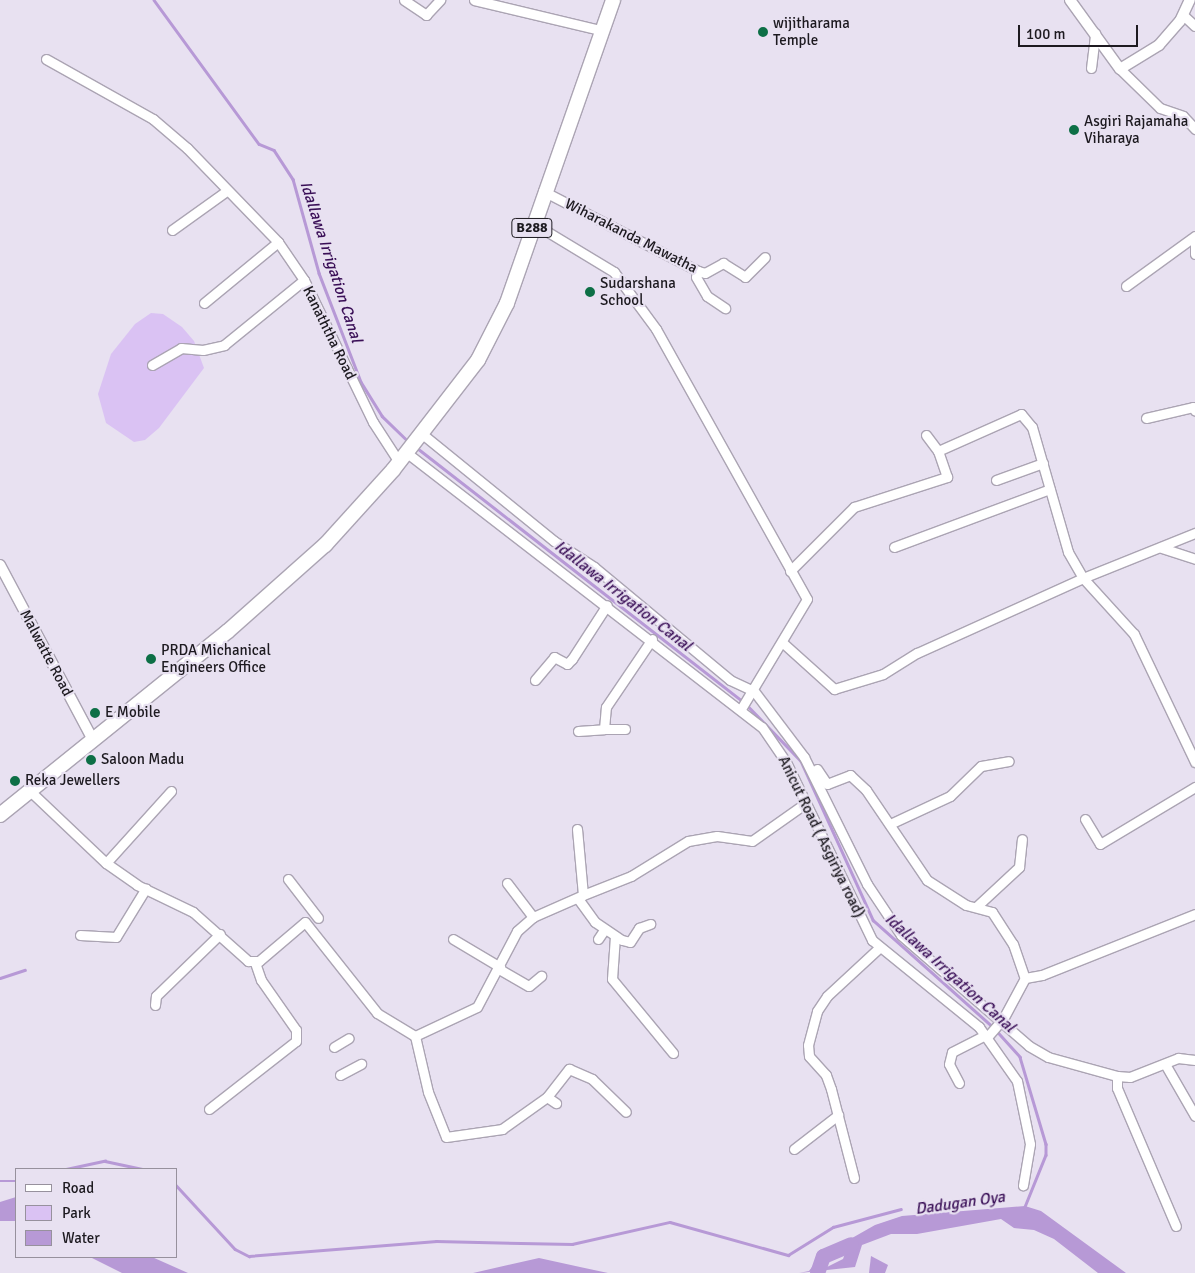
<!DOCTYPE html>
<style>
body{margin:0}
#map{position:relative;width:1195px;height:1273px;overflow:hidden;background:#e8e1f1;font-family:Signika,sans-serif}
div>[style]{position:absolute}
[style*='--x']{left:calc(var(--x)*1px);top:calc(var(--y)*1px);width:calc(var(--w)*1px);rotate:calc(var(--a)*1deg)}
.green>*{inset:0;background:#dac2f3}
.water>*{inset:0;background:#b799d6}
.stream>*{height:2.5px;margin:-1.25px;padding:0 1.25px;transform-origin:1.25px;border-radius:1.25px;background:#b799d6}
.river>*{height:15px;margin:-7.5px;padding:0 7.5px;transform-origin:7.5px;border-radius:7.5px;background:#b799d6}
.roads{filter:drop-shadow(1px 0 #aba4b3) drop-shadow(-1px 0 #aba4b3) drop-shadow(0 1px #aba4b3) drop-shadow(0 -1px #aba4b3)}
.minor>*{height:9px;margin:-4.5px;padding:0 4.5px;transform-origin:4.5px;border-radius:4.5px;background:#fff}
.tertiary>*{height:10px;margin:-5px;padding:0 5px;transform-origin:5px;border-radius:5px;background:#fff}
.primary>*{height:14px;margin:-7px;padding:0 7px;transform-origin:7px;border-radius:7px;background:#fff}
.dots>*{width:14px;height:14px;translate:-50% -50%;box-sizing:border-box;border:2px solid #e8e1f1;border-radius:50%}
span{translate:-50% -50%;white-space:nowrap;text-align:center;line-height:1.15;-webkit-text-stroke:4.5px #e8e1f1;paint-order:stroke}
.shield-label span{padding:1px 4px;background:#e8e1f1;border:1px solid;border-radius:4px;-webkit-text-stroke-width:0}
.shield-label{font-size:14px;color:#1d1a20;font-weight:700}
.poi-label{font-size:15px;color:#1d1a20}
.left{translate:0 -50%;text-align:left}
.street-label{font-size:15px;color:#1d1a20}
.water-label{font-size:16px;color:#3a0f57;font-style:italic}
.legend{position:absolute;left:15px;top:1168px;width:162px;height:90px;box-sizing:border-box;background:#e8e1f1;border:1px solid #97919d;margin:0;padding:6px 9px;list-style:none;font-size:15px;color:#1d1a20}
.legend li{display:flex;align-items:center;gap:10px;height:25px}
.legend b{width:25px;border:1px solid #97919d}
.scale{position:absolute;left:1018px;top:25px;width:120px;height:22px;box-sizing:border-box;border:2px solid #1d1a20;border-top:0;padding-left:6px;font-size:15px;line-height:18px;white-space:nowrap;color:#1d1a20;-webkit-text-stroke:4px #e8e1f1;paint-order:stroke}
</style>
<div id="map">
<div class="green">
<i style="clip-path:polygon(151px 313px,163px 314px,182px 327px,194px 341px,204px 368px,159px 428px,145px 440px,134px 442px,106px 423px,98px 394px,111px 354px,135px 324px)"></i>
</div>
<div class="water">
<i style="clip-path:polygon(16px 1197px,16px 1221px,0 1221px,0 1202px)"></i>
<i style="clip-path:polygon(1025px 1206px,1041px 1211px,1126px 1273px,1098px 1273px,1054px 1239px,1034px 1230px,1014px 1228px,1001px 1219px,917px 1234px,891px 1234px,862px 1245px,855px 1267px,799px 1273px,809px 1271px,818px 1259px,825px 1268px,843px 1259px,846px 1251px,835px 1254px,831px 1250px,875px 1225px,902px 1216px)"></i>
<i style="clip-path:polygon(871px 1256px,888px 1265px,885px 1273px,869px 1273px)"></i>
<i style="clip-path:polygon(90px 1257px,152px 1257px,188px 1273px,122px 1273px)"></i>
<i style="clip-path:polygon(539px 1258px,580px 1267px,608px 1273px,473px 1273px)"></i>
</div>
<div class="stream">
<i style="--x:154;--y:0;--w:178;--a:53.9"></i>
<i style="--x:259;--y:144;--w:16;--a:22"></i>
<i style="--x:274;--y:150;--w:35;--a:57"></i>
<i style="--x:293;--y:179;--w:98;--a:74.5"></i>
<i style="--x:319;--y:273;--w:117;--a:68.9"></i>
<i style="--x:361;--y:382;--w:40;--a:58"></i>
<i style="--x:382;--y:416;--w:37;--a:44"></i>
<i style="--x:416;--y:447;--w:415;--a:37.9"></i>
<i style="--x:747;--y:705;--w:78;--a:46"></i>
<i style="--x:801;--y:761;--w:175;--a:65.6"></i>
<i style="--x:873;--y:920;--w:159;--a:41.7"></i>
<i style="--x:0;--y:978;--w:26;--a:-18"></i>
<i style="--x:996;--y:1030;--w:36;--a:48"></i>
<i style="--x:1020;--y:1057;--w:91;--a:73.4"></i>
<i style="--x:1046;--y:1144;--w:11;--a:90"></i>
<i style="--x:1046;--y:1155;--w:56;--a:112"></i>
<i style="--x:66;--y:1169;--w:40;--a:-12"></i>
<i style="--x:105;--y:1161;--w:39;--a:12"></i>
<i style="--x:0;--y:1181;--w:16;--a:0"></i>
<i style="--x:176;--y:1185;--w:87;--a:47.3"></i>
<i style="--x:235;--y:1249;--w:16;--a:27"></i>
<i style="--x:249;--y:1256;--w:188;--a:-4.6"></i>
<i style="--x:436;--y:1241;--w:136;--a:1.3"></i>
<i style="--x:572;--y:1244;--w:100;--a:-12.7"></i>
<i style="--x:670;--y:1222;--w:123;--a:15.6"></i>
<i style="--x:788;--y:1255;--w:53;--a:-31.9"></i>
<i style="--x:833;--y:1227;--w:70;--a:-14.8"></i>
</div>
<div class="river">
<i style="--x:817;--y:1273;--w:18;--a:-71"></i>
<i style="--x:823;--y:1256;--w:30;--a:-23"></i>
</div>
<div class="roads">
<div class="minor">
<i style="--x:404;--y:0;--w:27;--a:34"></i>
<i style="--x:426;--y:15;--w:21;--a:-47"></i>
<i style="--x:474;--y:0;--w:130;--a:13.4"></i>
<i style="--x:1183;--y:15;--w:16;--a:43"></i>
<i style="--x:46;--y:59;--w:123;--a:29.3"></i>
<i style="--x:153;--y:119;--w:45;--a:40.5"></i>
<i style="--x:187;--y:148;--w:131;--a:45.9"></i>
<i style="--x:278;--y:242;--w:46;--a:55.6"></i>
<i style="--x:1091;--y:68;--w:35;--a:-83"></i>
<i style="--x:1120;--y:69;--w:56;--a:44.3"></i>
<i style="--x:1160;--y:108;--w:24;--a:19"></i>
<i style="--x:1183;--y:116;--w:18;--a:47"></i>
<i style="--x:543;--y:191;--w:174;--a:27.3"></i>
<i style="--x:698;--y:271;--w:7;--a:16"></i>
<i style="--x:705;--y:273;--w:21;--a:-29"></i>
<i style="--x:723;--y:263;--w:26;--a:32"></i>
<i style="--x:745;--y:277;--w:28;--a:-45"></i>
<i style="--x:533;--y:223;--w:95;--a:31.2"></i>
<i style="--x:614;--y:272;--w:71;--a:53.6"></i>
<i style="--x:656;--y:329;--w:309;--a:60.8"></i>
<i style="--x:807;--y:599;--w:128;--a:121"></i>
<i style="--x:172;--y:230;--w:65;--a:-35.6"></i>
<i style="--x:1195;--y:236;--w:18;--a:90"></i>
<i style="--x:698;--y:271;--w:6;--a:108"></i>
<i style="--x:696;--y:277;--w:22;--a:60"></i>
<i style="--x:707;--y:296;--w:22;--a:34"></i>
<i style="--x:1126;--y:286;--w:82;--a:-36"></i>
<i style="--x:204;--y:303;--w:96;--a:-39.5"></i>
<i style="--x:152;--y:365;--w:34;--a:-30"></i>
<i style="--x:181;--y:348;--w:22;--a:5"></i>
<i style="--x:203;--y:350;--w:22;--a:-13"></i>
<i style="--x:224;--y:345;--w:103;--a:-39.1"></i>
<i style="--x:304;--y:280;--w:158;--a:64.1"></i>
<i style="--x:373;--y:422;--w:48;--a:57"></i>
<i style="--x:1146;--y:418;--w:48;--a:-13.2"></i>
<i style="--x:1193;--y:407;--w:4;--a:63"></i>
<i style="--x:421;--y:433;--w:171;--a:39.1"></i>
<i style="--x:554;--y:541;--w:48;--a:33"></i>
<i style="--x:594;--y:567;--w:177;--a:39.7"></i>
<i style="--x:730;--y:680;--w:26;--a:25"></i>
<i style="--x:754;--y:691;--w:83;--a:52.9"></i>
<i style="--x:804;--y:757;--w:142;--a:63.6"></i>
<i style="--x:867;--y:884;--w:61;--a:56.3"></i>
<i style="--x:901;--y:935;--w:169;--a:40.9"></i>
<i style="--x:1029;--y:1046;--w:22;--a:30"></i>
<i style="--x:1048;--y:1057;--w:72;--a:15.4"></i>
<i style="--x:1117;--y:1076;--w:13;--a:4"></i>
<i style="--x:1130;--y:1077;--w:52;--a:-21.6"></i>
<i style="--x:1178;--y:1058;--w:17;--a:7"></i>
<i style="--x:926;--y:435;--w:20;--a:53"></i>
<i style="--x:407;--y:453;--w:448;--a:37.7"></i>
<i style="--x:762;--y:727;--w:42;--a:55.6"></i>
<i style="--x:786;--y:762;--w:198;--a:64.2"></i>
<i style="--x:872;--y:940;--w:138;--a:39.1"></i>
<i style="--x:979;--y:1027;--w:66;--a:54.9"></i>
<i style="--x:1017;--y:1081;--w:64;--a:78.3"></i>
<i style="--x:1030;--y:1144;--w:42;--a:99.7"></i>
<i style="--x:996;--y:480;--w:50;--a:-19.9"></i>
<i style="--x:894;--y:547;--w:166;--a:-20.4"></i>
<i style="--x:1162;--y:548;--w:35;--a:18"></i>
<i style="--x:790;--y:571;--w:91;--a:-45"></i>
<i style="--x:854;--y:507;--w:98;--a:-17.9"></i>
<i style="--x:947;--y:477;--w:28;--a:-109"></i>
<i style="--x:938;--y:451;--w:91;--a:-24"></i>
<i style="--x:1021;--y:414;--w:17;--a:50"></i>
<i style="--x:1032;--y:427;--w:130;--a:73.9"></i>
<i style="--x:1068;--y:552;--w:30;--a:60"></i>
<i style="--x:1083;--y:578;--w:121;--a:-21.9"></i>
<i style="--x:783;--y:643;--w:69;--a:42"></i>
<i style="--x:834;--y:689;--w:51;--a:-17"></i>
<i style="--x:883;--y:674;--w:40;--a:-32"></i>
<i style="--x:917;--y:653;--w:182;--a:-24.3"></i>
<i style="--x:1083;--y:578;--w:76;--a:47.7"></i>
<i style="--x:1134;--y:634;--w:142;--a:64.5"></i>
<i style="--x:535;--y:680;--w:30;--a:-50"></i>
<i style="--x:554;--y:657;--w:15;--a:28"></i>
<i style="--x:567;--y:664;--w:7;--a:-45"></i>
<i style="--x:572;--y:659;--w:64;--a:-57.1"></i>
<i style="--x:625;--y:729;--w:21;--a:180"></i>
<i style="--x:604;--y:729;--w:22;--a:-85"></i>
<i style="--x:606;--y:707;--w:82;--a:-55.9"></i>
<i style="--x:578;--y:731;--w:26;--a:-4"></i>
<i style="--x:817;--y:769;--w:18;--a:56"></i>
<i style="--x:827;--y:784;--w:25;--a:-21"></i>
<i style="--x:850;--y:775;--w:22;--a:43"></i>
<i style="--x:866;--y:790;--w:109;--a:55.9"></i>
<i style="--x:927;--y:880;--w:46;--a:32.7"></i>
<i style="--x:966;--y:905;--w:27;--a:15"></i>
<i style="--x:992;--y:912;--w:38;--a:57"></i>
<i style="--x:1013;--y:944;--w:36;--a:71"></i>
<i style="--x:30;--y:791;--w:105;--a:43.5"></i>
<i style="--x:106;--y:863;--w:38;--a:35"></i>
<i style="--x:137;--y:885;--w:62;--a:25.7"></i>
<i style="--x:193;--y:912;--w:74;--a:41.7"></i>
<i style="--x:248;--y:961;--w:11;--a:0"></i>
<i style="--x:259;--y:961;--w:60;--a:-40.3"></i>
<i style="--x:305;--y:922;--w:116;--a:51.6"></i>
<i style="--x:377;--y:1013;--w:44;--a:31.2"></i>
<i style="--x:415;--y:1036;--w:68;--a:-25.1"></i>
<i style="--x:477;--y:1007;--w:86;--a:-62.2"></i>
<i style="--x:517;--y:931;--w:21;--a:-41"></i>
<i style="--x:533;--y:917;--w:55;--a:-23.7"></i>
<i style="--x:1085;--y:819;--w:29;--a:59"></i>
<i style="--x:1100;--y:844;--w:111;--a:-31"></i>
<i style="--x:890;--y:824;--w:66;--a:-25"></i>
<i style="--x:950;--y:796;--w:43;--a:-44.1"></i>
<i style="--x:981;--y:766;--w:28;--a:-10"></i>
<i style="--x:577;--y:829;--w:66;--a:84.8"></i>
<i style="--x:106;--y:863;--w:97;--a:-47.9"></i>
<i style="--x:288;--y:879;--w:49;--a:52.4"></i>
<i style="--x:507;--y:883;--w:43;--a:52.6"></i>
<i style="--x:583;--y:895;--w:52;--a:-21.6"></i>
<i style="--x:631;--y:876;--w:67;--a:-31.6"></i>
<i style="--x:688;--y:841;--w:29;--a:-10"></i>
<i style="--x:717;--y:836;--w:35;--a:8"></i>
<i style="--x:752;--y:841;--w:62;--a:-35.2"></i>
<i style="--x:579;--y:900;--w:27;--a:54"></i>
<i style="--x:595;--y:922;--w:32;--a:34"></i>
<i style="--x:622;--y:940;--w:8;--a:14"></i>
<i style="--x:630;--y:942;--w:17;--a:-57"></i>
<i style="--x:639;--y:928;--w:12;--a:-20"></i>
<i style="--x:976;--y:907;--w:59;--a:-42.9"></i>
<i style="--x:1019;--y:867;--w:28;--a:-84"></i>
<i style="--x:80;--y:935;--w:36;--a:3"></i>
<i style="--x:116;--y:937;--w:57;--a:-58.5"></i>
<i style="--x:615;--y:936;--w:43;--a:94"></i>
<i style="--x:612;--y:979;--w:96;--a:50.5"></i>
<i style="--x:453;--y:939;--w:55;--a:30.8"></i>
<i style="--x:598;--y:939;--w:11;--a:-56"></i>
<i style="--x:499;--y:969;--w:34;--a:30"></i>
<i style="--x:529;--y:986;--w:16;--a:-40"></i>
<i style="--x:155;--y:1005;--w:9;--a:-84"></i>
<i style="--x:156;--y:996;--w:89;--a:-44.1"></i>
<i style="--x:415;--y:1036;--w:57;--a:76.9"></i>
<i style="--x:428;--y:1092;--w:48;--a:68.2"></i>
<i style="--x:446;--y:1137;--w:57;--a:-8.1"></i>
<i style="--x:502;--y:1129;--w:55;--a:-35.4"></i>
<i style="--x:547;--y:1097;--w:36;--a:-52"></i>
<i style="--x:569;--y:1069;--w:25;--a:23"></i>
<i style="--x:592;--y:1079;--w:47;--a:44.1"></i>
<i style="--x:988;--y:1036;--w:23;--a:-49"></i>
<i style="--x:1003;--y:1019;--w:47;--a:-61.8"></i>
<i style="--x:1025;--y:978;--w:17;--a:-10"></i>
<i style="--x:1042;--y:975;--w:165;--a:-21.7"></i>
<i style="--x:334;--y:1047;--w:17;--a:-31"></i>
<i style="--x:1165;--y:1064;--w:60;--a:60"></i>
<i style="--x:340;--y:1075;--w:24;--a:-28"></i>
<i style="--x:1117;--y:1076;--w:12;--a:90"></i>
<i style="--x:1117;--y:1088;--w:150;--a:66.9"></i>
<i style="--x:959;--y:1083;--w:21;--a:-118"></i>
<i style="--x:949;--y:1064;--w:12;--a:-76"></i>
<i style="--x:952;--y:1052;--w:38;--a:-27"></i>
<i style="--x:547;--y:1097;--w:11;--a:34"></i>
<i style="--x:209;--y:1109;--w:110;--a:-38"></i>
<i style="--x:296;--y:1041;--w:11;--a:-90"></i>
<i style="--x:296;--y:1030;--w:61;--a:-125"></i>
<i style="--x:261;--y:980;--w:18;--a:-109"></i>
<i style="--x:794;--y:1149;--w:56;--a:-37.7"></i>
<i style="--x:854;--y:1178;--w:92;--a:-104.5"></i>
<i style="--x:831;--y:1089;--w:15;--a:-110"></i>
<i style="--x:826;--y:1075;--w:25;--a:-132"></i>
<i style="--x:809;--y:1056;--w:11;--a:-95"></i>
<i style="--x:808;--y:1045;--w:35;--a:-75"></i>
<i style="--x:817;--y:1011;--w:18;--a:-56"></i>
<i style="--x:827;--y:996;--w:72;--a:-42.8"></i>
</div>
<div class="tertiary">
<i style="--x:1070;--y:0;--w:85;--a:54.1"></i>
<i style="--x:1120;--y:69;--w:46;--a:-31.6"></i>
<i style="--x:1159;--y:45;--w:32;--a:-49"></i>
<i style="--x:1180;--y:21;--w:23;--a:-65"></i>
<i style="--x:0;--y:565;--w:198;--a:62"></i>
</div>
<div class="primary">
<i style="--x:0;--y:815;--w:293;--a:-38.9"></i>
<i style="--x:228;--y:631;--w:130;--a:-41.6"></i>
<i style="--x:325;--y:545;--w:101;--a:-47.8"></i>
<i style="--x:393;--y:470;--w:139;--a:-52.3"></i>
<i style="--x:478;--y:360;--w:64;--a:-63"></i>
<i style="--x:507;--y:303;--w:321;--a:-70.7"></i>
</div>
</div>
<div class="dots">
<i style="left:763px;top:32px;background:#0d6f46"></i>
<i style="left:1074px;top:130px;background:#0d6f46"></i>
<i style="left:590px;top:292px;background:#0d6f46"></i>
<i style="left:151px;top:659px;background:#0d6f46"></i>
<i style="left:95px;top:713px;background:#0d6f46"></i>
<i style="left:91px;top:760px;background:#0d6f46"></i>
<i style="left:15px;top:781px;background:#0d6f46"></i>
</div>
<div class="shield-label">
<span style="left:532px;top:228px">B288</span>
</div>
<div class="poi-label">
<span class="left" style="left:773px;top:32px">wijitharama<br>Temple</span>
<span class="left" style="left:1084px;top:130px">Asgiri Rajamaha<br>Viharaya</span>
<span class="left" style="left:600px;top:292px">Sudarshana<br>School</span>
<span class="left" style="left:161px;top:659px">PRDA Michanical<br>Engineers Office</span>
<span class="left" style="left:105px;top:713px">E Mobile</span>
<span class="left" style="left:101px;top:760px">Saloon Madu</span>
<span class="left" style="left:25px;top:781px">Reka Jewellers</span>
</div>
<div class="street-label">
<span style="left:631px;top:236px;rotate:27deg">Wiharakanda Mawatha</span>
<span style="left:329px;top:333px;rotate:64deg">Kanaththa Road</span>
<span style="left:46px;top:653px;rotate:62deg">Malwatte Road</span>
<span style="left:821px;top:837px;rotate:64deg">Anicut Road ( Asgiriya road)</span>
</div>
<div class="water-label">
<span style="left:331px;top:262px;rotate:72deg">Idallawa Irrigation Canal</span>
<span style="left:623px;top:596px;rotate:38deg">Idallawa Irrigation Canal</span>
<span style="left:950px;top:973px;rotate:42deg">Idallawa Irrigation Canal</span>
<span style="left:960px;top:1203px;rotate:-8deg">Dadugan Oya</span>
</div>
<ul class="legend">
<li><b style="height:6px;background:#fff"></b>Road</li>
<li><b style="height:14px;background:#dac2f3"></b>Park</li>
<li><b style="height:14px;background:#b799d6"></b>Water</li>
</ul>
<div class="scale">100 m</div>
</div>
